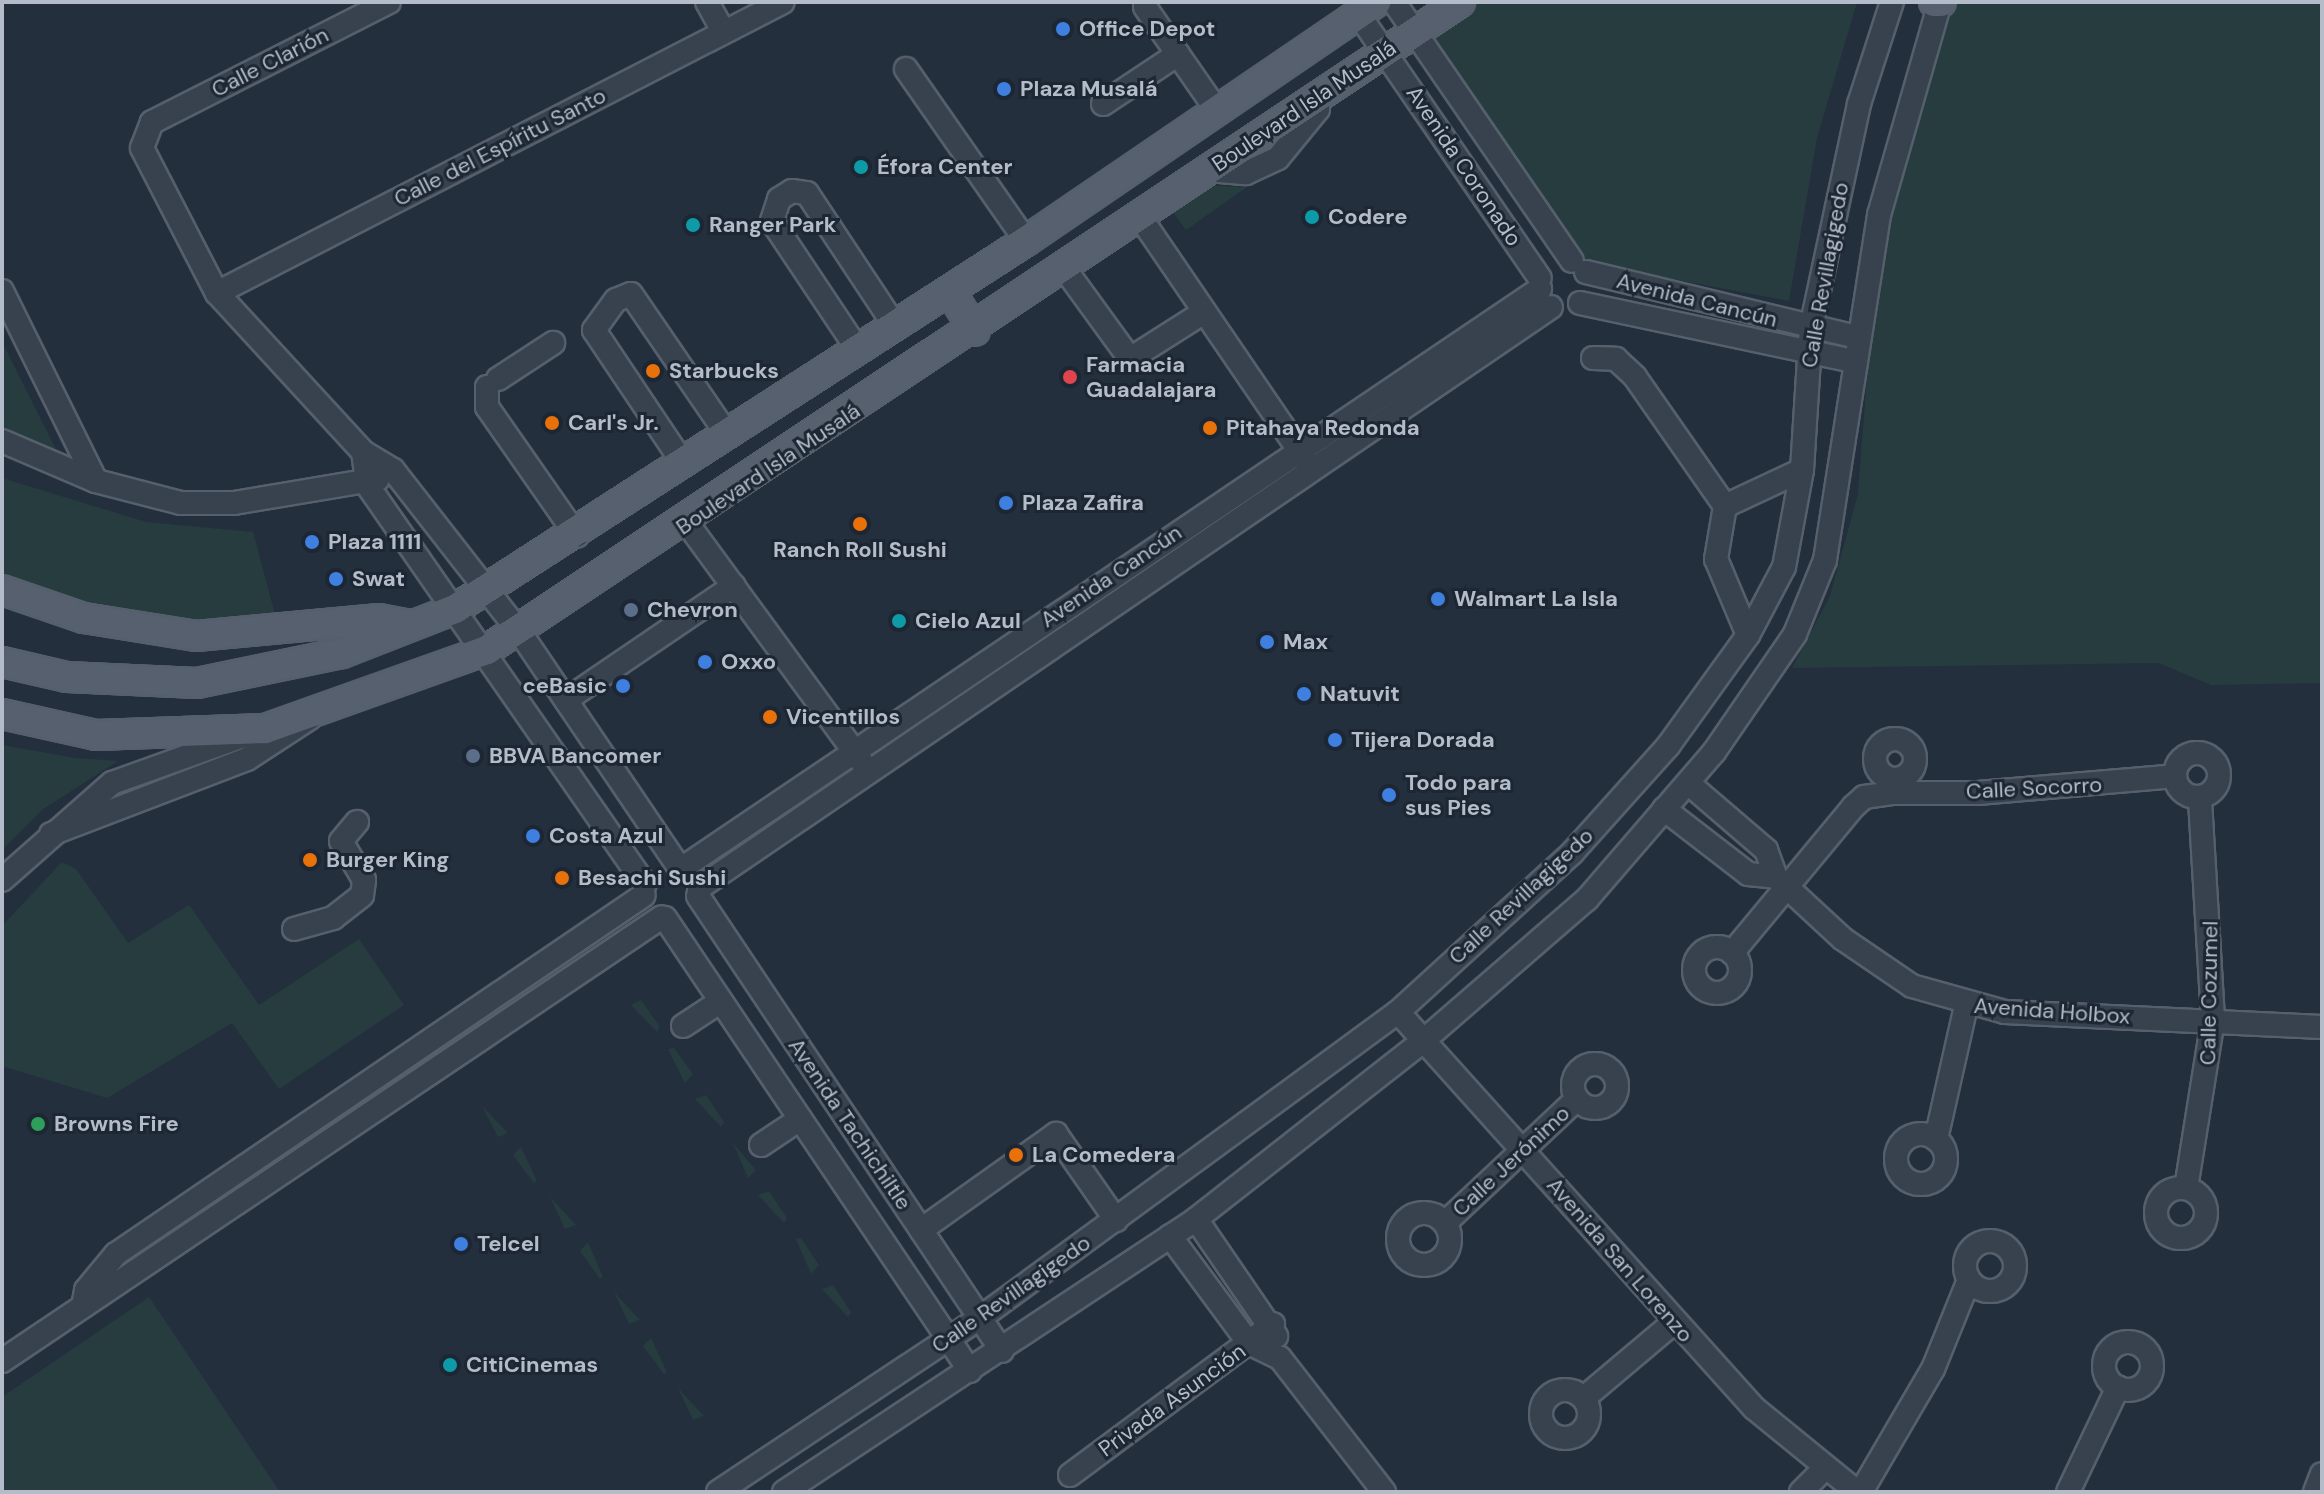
<!DOCTYPE html>
<meta charset="utf-8">
<style>
body{margin:0}
#map{position:relative;width:2324px;height:1494px;overflow:hidden;background:#242f3e;font-family:"DM Sans",sans-serif}
div>[style]{position:absolute}
[style*='--x']{left:calc(var(--x)*1px);top:calc(var(--y)*1px);width:calc(var(--w)*1px);rotate:calc(var(--a)*1deg)}
.green>*{inset:0;background:#263c3f}
.roads{filter:drop-shadow(2px 0 #565f6c) drop-shadow(-2px 0 #565f6c) drop-shadow(0 2px #565f6c) drop-shadow(0 -2px #565f6c)}
.minor>*{height:22px;margin:-11px;padding:0 11px;transform-origin:11px;border-radius:11px;background:#38414e}
.minor>.ring{margin:-11px;padding:0;box-sizing:content-box;background:none;border:22px solid #38414e;border-radius:50%}
.major>*{height:28px;margin:-14px;padding:0 14px;transform-origin:14px;border-radius:14px;background:#56606e}
.dots>*{width:22px;height:22px;translate:-50% -50%;box-sizing:border-box;border:4px solid #1d2633;border-radius:50%}
span{translate:-50% -50%;white-space:nowrap;text-align:center;line-height:1.15;-webkit-text-stroke:6px #1d2633;paint-order:stroke}
.poi-label{font-size:22px;color:#b4bcc9;font-weight:700}
.left{translate:0 -50%;text-align:left}
.right{translate:-100% -50%;text-align:right}
.street-label{font-size:22px;color:#b4bcc9}
.frame{position:absolute;inset:0;border:4px solid #b4bcc9;pointer-events:none}
</style>
<div id="map">
<div class="green">
<i style="clip-path:polygon(1467px 2px,1857px 2px,1817px 138px,1789px 301px,1593px 264px,1581px 255px,1429px 30px)"></i>
<i style="clip-path:polygon(1955px 2px,2322px 2px,2322px 683px,2211px 685px,2159px 663px,1792px 668px,1830px 596px,1858px 494px,1875px 270px,1929px 64px)"></i>
<i style="clip-path:polygon(1200px 186px,1224px 186px,1247px 187px,1186px 230px,1167px 204px)"></i>
<i style="clip-path:polygon(2px 342px,66px 469px,2px 439px)"></i>
<i style="clip-path:polygon(2px 478px,146px 522px,253px 532px,276px 618px,206px 627px,80px 610px,2px 581px)"></i>
<i style="clip-path:polygon(2px 745px,75px 758px,118px 761px,42px 810px,2px 850px)"></i>
<i style="clip-path:polygon(62px 862px,76px 869px,128px 943px,189px 905px,259px 1005px,359px 939px,404px 1005px,279px 1089px,232px 1023px,107px 1098px,2px 1066px,2px 926px)"></i>
<i style="clip-path:polygon(641px 1000px,660px 1027px,657px 1032px,631px 1005px)"></i>
<i style="clip-path:polygon(674px 1048px,693px 1074px,685px 1083px,668px 1049px)"></i>
<i style="clip-path:polygon(706px 1095px,724px 1122px,721px 1127px,695px 1099px)"></i>
<i style="clip-path:polygon(482px 1106px,508px 1133px,498px 1137px)"></i>
<i style="clip-path:polygon(733px 1143px,756px 1170px,748px 1178px)"></i>
<i style="clip-path:polygon(521px 1147px,537px 1181px,534px 1183px,513px 1155px)"></i>
<i style="clip-path:polygon(769px 1191px,787px 1218px,784px 1223px,758px 1195px)"></i>
<i style="clip-path:polygon(550px 1197px,576px 1225px,565px 1229px)"></i>
<i style="clip-path:polygon(801px 1238px,819px 1265px,811px 1274px,796px 1239px)"></i>
<i style="clip-path:polygon(588px 1242px,603px 1277px,600px 1279px,580px 1251px)"></i>
<i style="clip-path:polygon(833px 1285px,851px 1312px,848px 1317px,822px 1289px)"></i>
<i style="clip-path:polygon(614px 1292px,640px 1320px,629px 1324px)"></i>
<i style="clip-path:polygon(149px 1297px,280px 1492px,2px 1492px,2px 1397px)"></i>
<i style="clip-path:polygon(651px 1338px,667px 1372px,664px 1374px,643px 1346px)"></i>
<i style="clip-path:polygon(678px 1388px,704px 1416px,693px 1420px)"></i>
</div>
<div class="roads">
<div class="minor">
<i style="--x:389;--y:2;--w:266;--a:153.1"></i>
<i style="--x:152;--y:122;--w:28;--a:111"></i>
<i style="--x:142;--y:148;--w:163;--a:62.7"></i>
<i style="--x:217;--y:293;--w:216;--a:47.4"></i>
<i style="--x:363;--y:452;--w:35;--a:31"></i>
<i style="--x:393;--y:470;--w:204;--a:52"></i>
<i style="--x:519;--y:631;--w:282;--a:55.9"></i>
<i style="--x:707;--y:2;--w:33;--a:61"></i>
<i style="--x:1394;--y:2;--w:314;--a:55.5"></i>
<i style="--x:1145;--y:7;--w:124;--a:55.2"></i>
<i style="--x:1359;--y:15;--w:319;--a:55.5"></i>
<i style="--x:906;--y:69;--w:210;--a:55.1"></i>
<i style="--x:1103;--y:104;--w:90;--a:-33.7"></i>
<i style="--x:1208;--y:170;--w:38;--a:5"></i>
<i style="--x:1246;--y:173;--w:35;--a:-25"></i>
<i style="--x:1278;--y:158;--w:63;--a:-50.8"></i>
<i style="--x:1318;--y:109;--w:9;--a:-122"></i>
<i style="--x:1140;--y:217;--w:294;--a:55.7"></i>
<i style="--x:1064;--y:268;--w:112;--a:54"></i>
<i style="--x:1130;--y:359;--w:88;--a:-32.4"></i>
<i style="--x:1586;--y:272;--w:278;--a:13.5"></i>
<i style="--x:2;--y:291;--w:212;--a:63.7"></i>
<i style="--x:217;--y:293;--w:636;--a:-27.21"></i>
<i style="--x:1580;--y:303;--w:278;--a:12"></i>
<i style="--x:858;--y:350;--w:155;--a:-123.7"></i>
<i style="--x:772;--y:221;--w:23;--a:-72"></i>
<i style="--x:779;--y:199;--w:15;--a:-32"></i>
<i style="--x:792;--y:191;--w:15;--a:8"></i>
<i style="--x:807;--y:193;--w:159;--a:56.5"></i>
<i style="--x:1593;--y:358;--w:23;--a:2"></i>
<i style="--x:1616;--y:359;--w:26;--a:43"></i>
<i style="--x:1635;--y:377;--w:157;--a:55.1"></i>
<i style="--x:1725;--y:506;--w:85;--a:-25.1"></i>
<i style="--x:498;--y:379;--w:66;--a:-33.2"></i>
<i style="--x:487;--y:387;--w:20;--a:90"></i>
<i style="--x:487;--y:407;--w:157;--a:55.1"></i>
<i style="--x:2;--y:441;--w:102;--a:23.1"></i>
<i style="--x:96;--y:481;--w:88;--a:14.5"></i>
<i style="--x:181;--y:503;--w:53;--a:0"></i>
<i style="--x:234;--y:503;--w:146;--a:-9.5"></i>
<i style="--x:363;--y:452;--w:34;--a:82"></i>
<i style="--x:368;--y:486;--w:485;--a:55.2"></i>
<i style="--x:683;--y:463;--w:160;--a:-123.8"></i>
<i style="--x:594;--y:330;--w:37;--a:-54"></i>
<i style="--x:616;--y:300;--w:16;--a:-22"></i>
<i style="--x:631;--y:294;--w:170;--a:55.6"></i>
<i style="--x:1725;--y:506;--w:54;--a:99.6"></i>
<i style="--x:1716;--y:559;--w:82;--a:67.2"></i>
<i style="--x:687;--y:523;--w:295;--a:53.8"></i>
<i style="--x:566;--y:700;--w:203;--a:-34.2"></i>
<i class="ring" style="left:1875px;top:739px;width:18px;height:18px"></i>
<i class="ring" style="left:2175px;top:753px;width:22px;height:22px"></i>
<i style="--x:1893;--y:780;--w:13;--a:94"></i>
<i style="--x:1892;--y:793;--w:86;--a:0"></i>
<i style="--x:1978;--y:793;--w:198;--a:-4.9"></i>
<i style="--x:1688;--y:783;--w:103;--a:40.7"></i>
<i style="--x:1766;--y:850;--w:29;--a:70"></i>
<i style="--x:1776;--y:877;--w:91;--a:42.8"></i>
<i style="--x:1843;--y:939;--w:83;--a:34.3"></i>
<i style="--x:1912;--y:986;--w:97;--a:15.6"></i>
<i style="--x:2005;--y:1012;--w:317;--a:2.7"></i>
<i style="--x:1664;--y:809;--w:106;--a:37.7"></i>
<i style="--x:1748;--y:874;--w:28;--a:6"></i>
<i style="--x:51;--y:834;--w:210;--a:-20.9"></i>
<i style="--x:247;--y:759;--w:75;--a:-33.1"></i>
<i style="--x:684;--y:867;--w:1033;--a:-34.03"></i>
<i style="--x:2;--y:880;--w:147;--a:-41.4"></i>
<i style="--x:112;--y:783;--w:139;--a:-19.7"></i>
<i style="--x:699;--y:888;--w:1031;--a:-34.29"></i>
<i style="--x:698;--y:896;--w:547;--a:56.25"></i>
<i style="--x:665;--y:918;--w:546;--a:56.05"></i>
<i style="--x:294;--y:929;--w:41;--a:-15.8"></i>
<i style="--x:333;--y:918;--w:37;--a:-38"></i>
<i style="--x:362;--y:895;--w:15;--a:-82"></i>
<i style="--x:364;--y:880;--w:45;--a:-120.5"></i>
<i style="--x:341;--y:841;--w:25;--a:-50"></i>
<i class="ring" style="left:1694px;top:947px;width:24px;height:24px"></i>
<i style="--x:1732;--y:953;--w:190;--a:-50.3"></i>
<i style="--x:1853;--y:807;--w:15;--a:-42"></i>
<i style="--x:1864;--y:797;--w:28;--a:-8"></i>
<i style="--x:1398;--y:1012;--w:532;--a:48.04"></i>
<i style="--x:1754;--y:1408;--w:133;--a:39.2"></i>
<i style="--x:683;--y:1026;--w:45;--a:-33.3"></i>
<i class="ring" style="left:1573px;top:1064px;width:22px;height:22px"></i>
<i class="ring" style="left:1896px;top:1134px;width:28px;height:28px"></i>
<i style="--x:1936;--y:1139;--w:136;--a:-77.3"></i>
<i style="--x:761;--y:1145;--w:47;--a:-33.7"></i>
<i class="ring" style="left:2156px;top:1188px;width:28px;height:28px"></i>
<i style="--x:2186;--y:1188;--w:171;--a:-80.9"></i>
<i style="--x:2213;--y:1019;--w:222;--a:-93.4"></i>
<i class="ring" style="left:1398px;top:1213px;width:30px;height:30px"></i>
<i style="--x:1196;--y:1219;--w:142;--a:55.6"></i>
<i style="--x:1445;--y:1223;--w:181;--a:-43.2"></i>
<i style="--x:921;--y:1230;--w:166;--a:-35.4"></i>
<i style="--x:1056;--y:1134;--w:105;--a:55.1"></i>
<i style="--x:1170;--y:1236;--w:133;--a:53.6"></i>
<i style="--x:1249;--y:1343;--w:34;--a:26"></i>
<i style="--x:1280;--y:1358;--w:170;--a:52.2"></i>
<i class="ring" style="left:1965px;top:1241px;width:28px;height:28px"></i>
<i style="--x:83;--y:1306;--w:16;--a:-79"></i>
<i style="--x:86;--y:1290;--w:47;--a:-50.2"></i>
<i style="--x:116;--y:1254;--w:638;--a:-34.21"></i>
<i class="ring" style="left:2104px;top:1342px;width:26px;height:26px"></i>
<i style="--x:2;--y:1361;--w:795;--a:-33.93"></i>
<i class="ring" style="left:1541px;top:1390px;width:26px;height:26px"></i>
<i style="--x:1584;--y:1398;--w:116;--a:-40.1"></i>
<i style="--x:1070;--y:1475;--w:253;--a:-36.6"></i>
<i style="--x:718;--y:1492;--w:315;--a:-33.6"></i>
<i style="--x:980;--y:1318;--w:518;--a:-36.21"></i>
<i style="--x:1398;--y:1012;--w:236;--a:-42.4"></i>
<i style="--x:1572;--y:853;--w:144;--a:-48.1"></i>
<i style="--x:1668;--y:746;--w:137;--a:-54.2"></i>
<i style="--x:1748;--y:635;--w:77;--a:-62.1"></i>
<i style="--x:1784;--y:567;--w:99;--a:-79.5"></i>
<i style="--x:1802;--y:470;--w:142;--a:-86.4"></i>
<i style="--x:1811;--y:328;--w:229;--a:-77.9"></i>
<i style="--x:1859;--y:104;--w:107;--a:-72.1"></i>
<i style="--x:784;--y:1492;--w:494;--a:-33.5"></i>
<i style="--x:1196;--y:1219;--w:288;--a:-38.1"></i>
<i style="--x:1423;--y:1041;--w:217;--a:-40.9"></i>
<i style="--x:1587;--y:899;--w:194;--a:-49.2"></i>
<i style="--x:1714;--y:752;--w:143;--a:-55.5"></i>
<i style="--x:1795;--y:634;--w:80;--a:-67.9"></i>
<i style="--x:1825;--y:560;--w:349;--a:-81.1"></i>
<i style="--x:1879;--y:215;--w:222;--a:-74"></i>
<i style="--x:1801;--y:1492;--w:34;--a:-45"></i>
<i style="--x:1861;--y:1492;--w:143;--a:-59.7"></i>
<i style="--x:1933;--y:1369;--w:96;--a:-68"></i>
<i style="--x:2068;--y:1492;--w:116;--a:-64.5"></i>
<i style="--x:2315;--y:1492;--w:19;--a:-69"></i>
</div>
<div class="major">
<i style="--x:1934;--y:2;--w:7;--a:0"></i>
<i style="--x:950;--y:291;--w:47;--a:58"></i>
<i style="--x:2;--y:590;--w:87;--a:18.9"></i>
<i style="--x:84;--y:618;--w:113;--a:9.1"></i>
<i style="--x:196;--y:636;--w:184;--a:-5.3"></i>
<i style="--x:379;--y:619;--w:32;--a:11"></i>
<i style="--x:2;--y:662;--w:67;--a:13"></i>
<i style="--x:67;--y:677;--w:130;--a:2.6"></i>
<i style="--x:197;--y:683;--w:148;--a:-11.7"></i>
<i style="--x:342;--y:653;--w:121;--a:-21.3"></i>
<i style="--x:455;--y:609;--w:679;--a:-32.8"></i>
<i style="--x:1026;--y:241;--w:424;--a:-34.3"></i>
<i style="--x:2;--y:714;--w:96;--a:12.6"></i>
<i style="--x:96;--y:735;--w:169;--a:-2"></i>
<i style="--x:265;--y:729;--w:236;--a:-19.6"></i>
<i style="--x:487;--y:650;--w:1169;--a:-33.66"></i>
</div>
</div>
<div class="dots">
<i style="left:1063px;top:29px;background:#3f7fe0"></i>
<i style="left:1004px;top:89px;background:#3f7fe0"></i>
<i style="left:861px;top:167px;background:#0f9aa8"></i>
<i style="left:1312px;top:217px;background:#0f9aa8"></i>
<i style="left:693px;top:225px;background:#0f9aa8"></i>
<i style="left:653px;top:371px;background:#e8710a"></i>
<i style="left:1070px;top:377px;background:#e0444e"></i>
<i style="left:552px;top:423px;background:#e8710a"></i>
<i style="left:1210px;top:428px;background:#e8710a"></i>
<i style="left:1006px;top:503px;background:#3f7fe0"></i>
<i style="left:860px;top:524px;background:#e8710a"></i>
<i style="left:312px;top:542px;background:#3f7fe0"></i>
<i style="left:336px;top:579px;background:#3f7fe0"></i>
<i style="left:1438px;top:599px;background:#3f7fe0"></i>
<i style="left:631px;top:610px;background:#5c6f8a"></i>
<i style="left:899px;top:621px;background:#0f9aa8"></i>
<i style="left:1267px;top:642px;background:#3f7fe0"></i>
<i style="left:705px;top:662px;background:#3f7fe0"></i>
<i style="left:623px;top:686px;background:#3f7fe0"></i>
<i style="left:1304px;top:694px;background:#3f7fe0"></i>
<i style="left:770px;top:717px;background:#e8710a"></i>
<i style="left:1335px;top:740px;background:#3f7fe0"></i>
<i style="left:473px;top:756px;background:#5c6f8a"></i>
<i style="left:1389px;top:795px;background:#3f7fe0"></i>
<i style="left:533px;top:836px;background:#3f7fe0"></i>
<i style="left:310px;top:860px;background:#e8710a"></i>
<i style="left:562px;top:878px;background:#e8710a"></i>
<i style="left:38px;top:1124px;background:#2e9e5b"></i>
<i style="left:1016px;top:1155px;background:#e8710a"></i>
<i style="left:461px;top:1244px;background:#3f7fe0"></i>
<i style="left:450px;top:1365px;background:#0f9aa8"></i>
</div>
<div class="poi-label">
<span class="left" style="left:1079px;top:29px">Office Depot</span>
<span class="left" style="left:1020px;top:89px">Plaza Musalá</span>
<span class="left" style="left:877px;top:167px">Éfora Center</span>
<span class="left" style="left:1328px;top:217px">Codere</span>
<span class="left" style="left:709px;top:225px">Ranger Park</span>
<span class="left" style="left:1086px;top:377px">Farmacia<br>Guadalajara</span>
<span class="left" style="left:669px;top:371px">Starbucks</span>
<span class="left" style="left:568px;top:423px">Carl's Jr.</span>
<span class="left" style="left:1226px;top:428px">Pitahaya Redonda</span>
<span class="left" style="left:1022px;top:503px">Plaza Zafira</span>
<span class="left" style="left:328px;top:542px">Plaza 1111</span>
<span style="left:860px;top:550px">Ranch Roll Sushi</span>
<span class="left" style="left:352px;top:579px">Swat</span>
<span class="left" style="left:1454px;top:599px">Walmart La Isla</span>
<span class="left" style="left:647px;top:610px">Chevron</span>
<span class="left" style="left:915px;top:621px">Cielo Azul</span>
<span class="left" style="left:1283px;top:642px">Max</span>
<span class="left" style="left:721px;top:662px">Oxxo</span>
<span class="right" style="left:607px;top:686px">ceBasic</span>
<span class="left" style="left:1320px;top:694px">Natuvit</span>
<span class="left" style="left:786px;top:717px">Vicentillos</span>
<span class="left" style="left:1351px;top:740px">Tijera Dorada</span>
<span class="left" style="left:489px;top:756px">BBVA Bancomer</span>
<span class="left" style="left:1405px;top:795px">Todo para<br>sus Pies</span>
<span class="left" style="left:549px;top:836px">Costa Azul</span>
<span class="left" style="left:326px;top:860px">Burger King</span>
<span class="left" style="left:578px;top:878px">Besachi Sushi</span>
<span class="left" style="left:54px;top:1124px">Browns Fire</span>
<span class="left" style="left:1032px;top:1155px">La Comedera</span>
<span class="left" style="left:477px;top:1244px">Telcel</span>
<span class="left" style="left:466px;top:1365px">CitiCinemas</span>
</div>
<div class="street-label">
<span style="left:270px;top:62px;rotate:-27deg">Calle Clarión</span>
<span style="left:1304px;top:106px;rotate:-34deg">Boulevard Isla Musalá</span>
<span style="left:500px;top:147px;rotate:-27deg">Calle del Espíritu Santo</span>
<span style="left:1464px;top:166px;rotate:56deg">Avenida Coronado</span>
<span style="left:1825px;top:275px;rotate:-80deg">Calle Revillagigedo</span>
<span style="left:1697px;top:300px;rotate:14deg">Avenida Cancún</span>
<span style="left:768px;top:469px;rotate:-34deg">Boulevard Isla Musalá</span>
<span style="left:1111px;top:576px;rotate:-34deg">Avenida Cancún</span>
<span style="left:2034px;top:788px;rotate:-3deg">Calle Socorro</span>
<span style="left:1521px;top:896px;rotate:-43deg">Calle Revillagigedo</span>
<span style="left:2209px;top:993px;rotate:-89deg">Calle Cozumel</span>
<span style="left:2052px;top:1011px;rotate:4deg">Avenida Holbox</span>
<span style="left:850px;top:1124px;rotate:56deg">Avenida Tachichiltle</span>
<span style="left:1511px;top:1161px;rotate:-43deg">Calle Jerónimo</span>
<span style="left:1620px;top:1260px;rotate:49deg">Avenida San Lorenzo</span>
<span style="left:1011px;top:1294px;rotate:-35deg">Calle Revillagigedo</span>
<span style="left:1172px;top:1400px;rotate:-36deg">Privada Asunción</span>
</div>
<div class="frame"></div>
</div>
